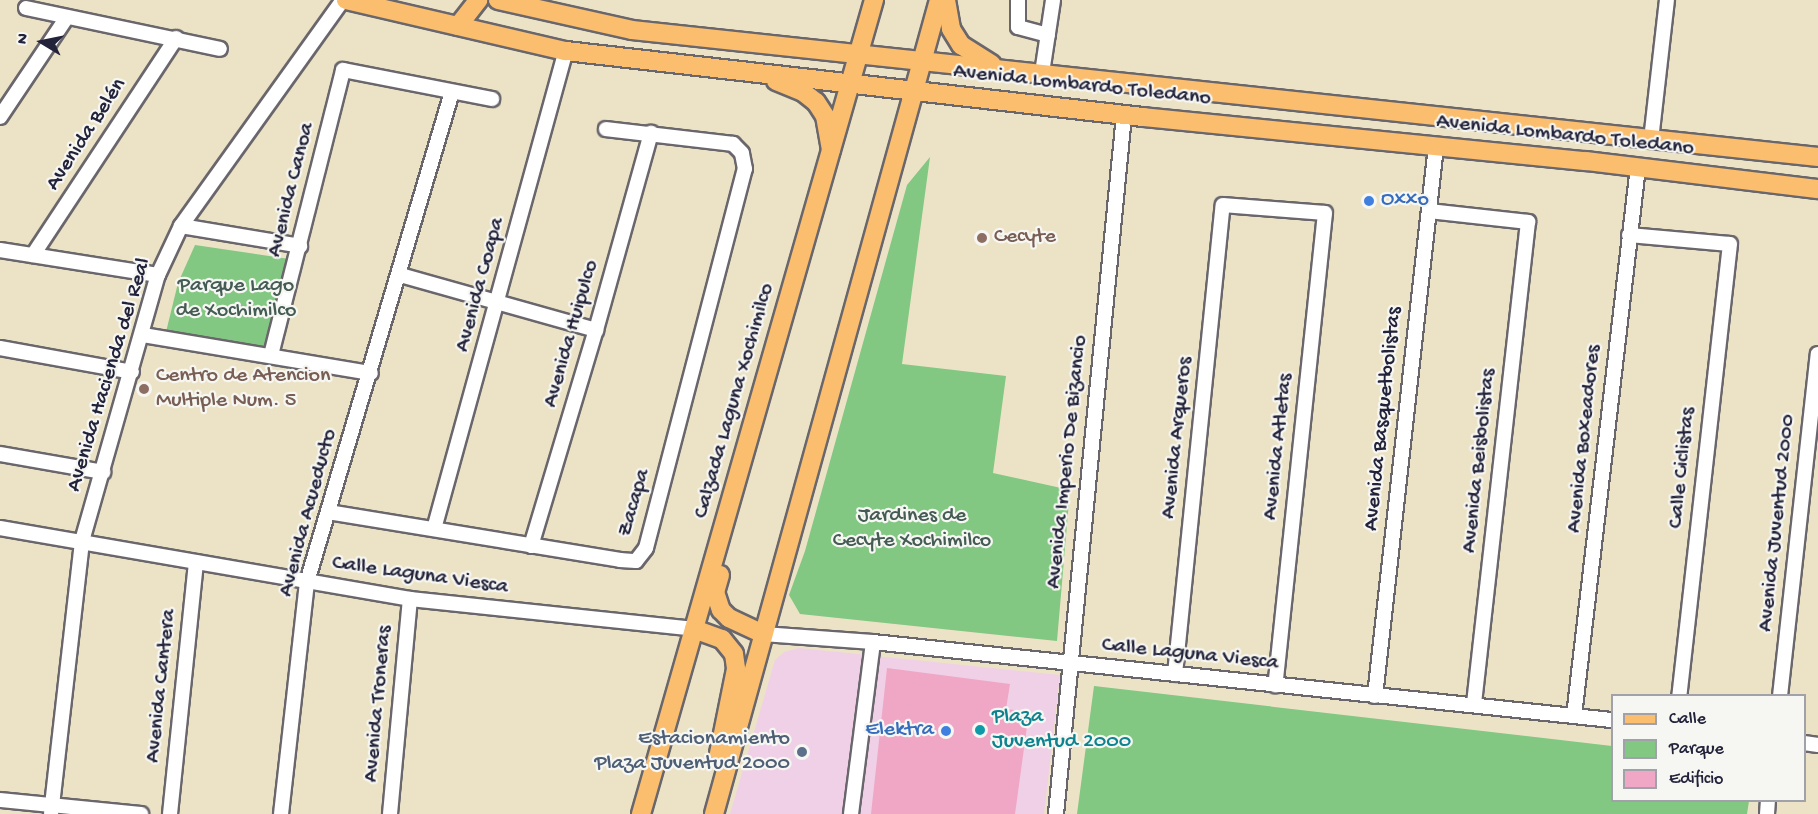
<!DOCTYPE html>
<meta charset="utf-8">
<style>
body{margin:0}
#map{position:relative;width:1818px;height:814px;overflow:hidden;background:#ece3c6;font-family:"Gochi Hand",sans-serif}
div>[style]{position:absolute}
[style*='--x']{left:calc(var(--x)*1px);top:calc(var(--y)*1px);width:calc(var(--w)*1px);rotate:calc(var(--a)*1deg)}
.built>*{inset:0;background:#efd0e6}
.green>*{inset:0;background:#82c782}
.building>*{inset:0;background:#efa7c5}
.roads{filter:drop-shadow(2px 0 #69666c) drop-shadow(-2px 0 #69666c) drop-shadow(0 2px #69666c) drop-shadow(0 -2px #69666c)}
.minor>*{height:14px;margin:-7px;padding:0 7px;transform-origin:7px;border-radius:7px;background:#fff}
.major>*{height:18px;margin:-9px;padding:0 9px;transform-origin:9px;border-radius:9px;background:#fabe6e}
.dots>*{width:16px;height:16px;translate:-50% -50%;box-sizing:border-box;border:3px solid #f6f6f2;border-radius:50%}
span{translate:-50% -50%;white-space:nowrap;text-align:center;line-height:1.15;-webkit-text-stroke:4.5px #f6f6f2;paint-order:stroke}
.street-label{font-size:22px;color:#22223b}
.shop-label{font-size:22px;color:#366cbe}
.left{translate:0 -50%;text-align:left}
.right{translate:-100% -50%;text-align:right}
.education-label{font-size:22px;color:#785e54}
.park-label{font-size:22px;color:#445c54}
.culture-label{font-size:22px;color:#0d838f}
.service-label{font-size:22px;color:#4e5e75}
.legend{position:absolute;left:1611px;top:694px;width:195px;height:108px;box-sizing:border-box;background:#f6f6f2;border:2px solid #a1a1a9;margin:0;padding:8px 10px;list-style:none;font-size:18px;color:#22223b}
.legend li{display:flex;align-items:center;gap:12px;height:30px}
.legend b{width:30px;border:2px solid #a1a1a9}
.north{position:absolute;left:12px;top:12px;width:60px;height:60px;-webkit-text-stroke:4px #f6f6f2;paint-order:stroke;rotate:280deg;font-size:16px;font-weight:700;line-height:24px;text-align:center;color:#22223b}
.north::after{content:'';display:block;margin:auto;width:21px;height:27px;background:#22223b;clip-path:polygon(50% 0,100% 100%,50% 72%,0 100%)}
</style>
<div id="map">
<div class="built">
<i style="clip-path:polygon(799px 648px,1060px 675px,1044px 814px,730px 814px,775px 660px,784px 652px)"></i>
</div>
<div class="green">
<i style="clip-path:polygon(930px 157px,902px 364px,1006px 376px,993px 473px,1070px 490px,1057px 641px,800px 614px,789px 595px,805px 551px,907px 185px)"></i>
<i style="clip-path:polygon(195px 245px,296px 260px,271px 355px,166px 332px,178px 283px)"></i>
<i style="clip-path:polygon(1094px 686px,1612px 746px,1612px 800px,1749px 801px,1747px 814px,1077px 814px)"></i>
</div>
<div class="building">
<i style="clip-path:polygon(887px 668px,1010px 684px,1006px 709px,1029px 712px,1015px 814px,871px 814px)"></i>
</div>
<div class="roads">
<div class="minor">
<i style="--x:1018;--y:0;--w:27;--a:90"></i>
<i style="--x:1018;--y:27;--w:31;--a:15"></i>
<i style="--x:26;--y:8;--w:198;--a:11.9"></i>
<i style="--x:1042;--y:73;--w:74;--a:-81.4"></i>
<i style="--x:0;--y:117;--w:120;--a:-56.2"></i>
<i style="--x:1651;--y:140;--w:141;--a:-83.5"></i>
<i style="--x:1429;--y:211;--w:100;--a:6.3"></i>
<i style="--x:1528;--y:222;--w:486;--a:96.4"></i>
<i style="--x:181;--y:226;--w:121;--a:9.5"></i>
<i style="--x:1629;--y:235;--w:101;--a:5.1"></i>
<i style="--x:1730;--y:244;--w:455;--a:96.4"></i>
<i style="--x:0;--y:250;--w:160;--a:9"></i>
<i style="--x:33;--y:255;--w:260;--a:-56.6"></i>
<i style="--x:400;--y:275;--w:204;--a:15.7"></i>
<i style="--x:143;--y:335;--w:231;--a:9.5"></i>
<i style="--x:0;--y:348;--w:134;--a:10.3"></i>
<i style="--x:271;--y:355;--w:294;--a:-75.8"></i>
<i style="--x:343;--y:70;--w:152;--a:11"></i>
<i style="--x:0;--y:454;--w:105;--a:9.9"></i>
<i style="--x:328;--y:512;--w:296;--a:9.3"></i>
<i style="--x:620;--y:560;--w:16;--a:4"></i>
<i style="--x:636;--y:561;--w:16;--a:-52"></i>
<i style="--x:646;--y:548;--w:392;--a:-75.4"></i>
<i style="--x:745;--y:169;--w:16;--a:-101"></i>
<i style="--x:742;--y:153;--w:13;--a:-135"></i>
<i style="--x:733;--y:144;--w:128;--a:-173.3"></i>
<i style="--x:0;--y:528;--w:416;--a:9.8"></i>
<i style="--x:410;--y:599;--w:286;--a:6"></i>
<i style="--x:434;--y:529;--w:496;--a:-74.6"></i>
<i style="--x:531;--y:546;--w:226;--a:-73.3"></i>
<i style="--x:596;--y:330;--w:205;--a:-74.4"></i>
<i style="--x:763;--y:634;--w:110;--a:4.2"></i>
<i style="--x:873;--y:642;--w:743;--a:6.03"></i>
<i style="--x:1175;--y:674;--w:471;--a:-84.2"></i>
<i style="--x:1223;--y:205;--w:102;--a:4.5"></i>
<i style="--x:1325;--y:213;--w:475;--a:96"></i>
<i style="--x:1375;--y:696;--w:553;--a:-83.67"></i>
<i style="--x:1780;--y:696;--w:344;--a:-83.7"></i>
<i style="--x:1574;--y:716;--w:553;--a:-83.35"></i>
<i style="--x:1804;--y:743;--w:14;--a:8"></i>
<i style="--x:0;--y:800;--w:142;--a:5.7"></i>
<i style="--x:51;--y:814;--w:275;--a:-83.5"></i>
<i style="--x:82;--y:541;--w:277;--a:-74.1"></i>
<i style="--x:158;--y:275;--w:54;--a:-64.9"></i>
<i style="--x:181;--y:226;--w:278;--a:-54.4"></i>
<i style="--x:170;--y:814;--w:253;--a:-84.1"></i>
<i style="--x:281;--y:814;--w:233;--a:-83.6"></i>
<i style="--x:307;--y:582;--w:511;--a:-73.52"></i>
<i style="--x:390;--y:814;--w:216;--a:-84.7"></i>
<i style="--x:851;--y:814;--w:173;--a:-82.7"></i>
<i style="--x:1056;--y:814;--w:702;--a:-84.44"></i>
<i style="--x:1767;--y:814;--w:14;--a:-86"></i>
</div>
<div class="major">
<i style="--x:346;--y:0;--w:226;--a:13.1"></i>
<i style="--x:566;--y:51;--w:581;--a:6.53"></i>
<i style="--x:1143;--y:117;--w:445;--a:5.7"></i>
<i style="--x:1586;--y:161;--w:234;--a:6.9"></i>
<i style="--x:498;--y:0;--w:137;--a:12.6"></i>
<i style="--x:632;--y:30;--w:1193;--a:6.11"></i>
<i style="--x:946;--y:0;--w:29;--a:80"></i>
<i style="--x:951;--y:29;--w:19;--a:58"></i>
<i style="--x:961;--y:45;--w:36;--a:32"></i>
<i style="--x:458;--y:26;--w:33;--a:-52"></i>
<i style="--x:776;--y:81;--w:29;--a:22"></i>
<i style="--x:803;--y:92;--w:16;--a:38"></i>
<i style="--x:816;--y:102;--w:17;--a:57"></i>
<i style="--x:825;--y:116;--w:34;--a:80"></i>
<i style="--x:720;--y:575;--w:18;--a:106"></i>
<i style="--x:715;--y:592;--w:19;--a:72"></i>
<i style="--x:721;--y:610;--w:11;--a:45"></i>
<i style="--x:729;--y:618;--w:38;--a:25"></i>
<i style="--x:694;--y:629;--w:30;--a:20"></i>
<i style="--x:722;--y:639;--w:19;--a:51"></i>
<i style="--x:734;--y:654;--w:15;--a:82"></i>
<i style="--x:736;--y:669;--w:86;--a:101.4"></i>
<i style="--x:641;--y:814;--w:847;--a:-74.03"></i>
<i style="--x:714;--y:814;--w:845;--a:-74.55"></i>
</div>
</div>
<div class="dots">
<i style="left:1369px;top:201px;background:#3f7fe0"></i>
<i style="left:982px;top:238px;background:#8d6e63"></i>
<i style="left:144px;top:389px;background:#8d6e63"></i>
<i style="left:980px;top:730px;background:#0f9aa8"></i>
<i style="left:946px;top:731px;background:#3f7fe0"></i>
<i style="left:802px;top:752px;background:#5c6f8a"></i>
</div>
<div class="street-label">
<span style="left:1082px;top:86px;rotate:6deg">Avenida Lombardo Toledano</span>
<span style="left:87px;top:135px;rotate:-57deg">Avenida Belén</span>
<span style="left:1565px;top:136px;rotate:6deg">Avenida Lombardo Toledano</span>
<span style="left:292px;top:190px;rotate:-76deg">Avenida Canoa</span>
<span style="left:481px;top:285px;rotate:-75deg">Avenida Coapa</span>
<span style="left:572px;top:334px;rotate:-74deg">Avenida Huipulco</span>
<span style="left:110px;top:375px;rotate:-73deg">Avenida Hacienda del Real</span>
<span style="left:735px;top:401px;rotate:-74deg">Calzada Laguna Xochimilco</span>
<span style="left:1384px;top:419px;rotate:-84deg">Avenida Basquetbolistas</span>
<span style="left:1178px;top:438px;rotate:-84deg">Avenida Arqueros</span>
<span style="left:1585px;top:439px;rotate:-84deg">Avenida Boxeadores</span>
<span style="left:1279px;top:447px;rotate:-84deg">Avenida Atletas</span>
<span style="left:1480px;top:461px;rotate:-84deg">Avenida Beisbolistas</span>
<span style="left:1068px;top:462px;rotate:-84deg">Avenida Imperio De Bizancio</span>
<span style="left:1683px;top:468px;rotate:-84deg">Calle Ciclistas</span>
<span style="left:635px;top:503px;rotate:-74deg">Zacapa</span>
<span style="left:309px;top:513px;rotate:-75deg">Avenida Acueducto</span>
<span style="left:1778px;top:523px;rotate:-84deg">Avenida Juventud 2000</span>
<span style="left:420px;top:576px;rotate:8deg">Calle Laguna Viesca</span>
<span style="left:1190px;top:655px;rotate:6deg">Calle Laguna Viesca</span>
<span style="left:162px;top:686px;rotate:-84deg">Avenida Cantera</span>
<span style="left:379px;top:704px;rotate:-85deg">Avenida Troneras</span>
</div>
<div class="shop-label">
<span class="left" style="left:1381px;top:201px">Oxxo</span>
<span class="right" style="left:934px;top:731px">Elektra</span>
</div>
<div class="education-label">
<span class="left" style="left:994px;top:238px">Cecyte</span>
<span class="left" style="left:156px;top:389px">Centro de Atencion<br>Multiple Num. 5</span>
</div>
<div class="park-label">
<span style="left:236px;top:299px">Parque Lago<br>de Xochimilco</span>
<span style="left:912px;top:529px">Jardines de<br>Cecyte Xochimilco</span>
</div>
<div class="culture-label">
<span class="left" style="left:992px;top:730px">Plaza<br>Juventud 2000</span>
</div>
<div class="service-label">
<span class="right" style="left:790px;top:752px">Estacionamiento<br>Plaza Juventud 2000</span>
</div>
<ul class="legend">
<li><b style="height:8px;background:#fabe6e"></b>Calle</li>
<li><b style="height:16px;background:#82c782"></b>Parque</li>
<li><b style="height:16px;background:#efa7c5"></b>Edificio</li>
</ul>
<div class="north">N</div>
</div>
